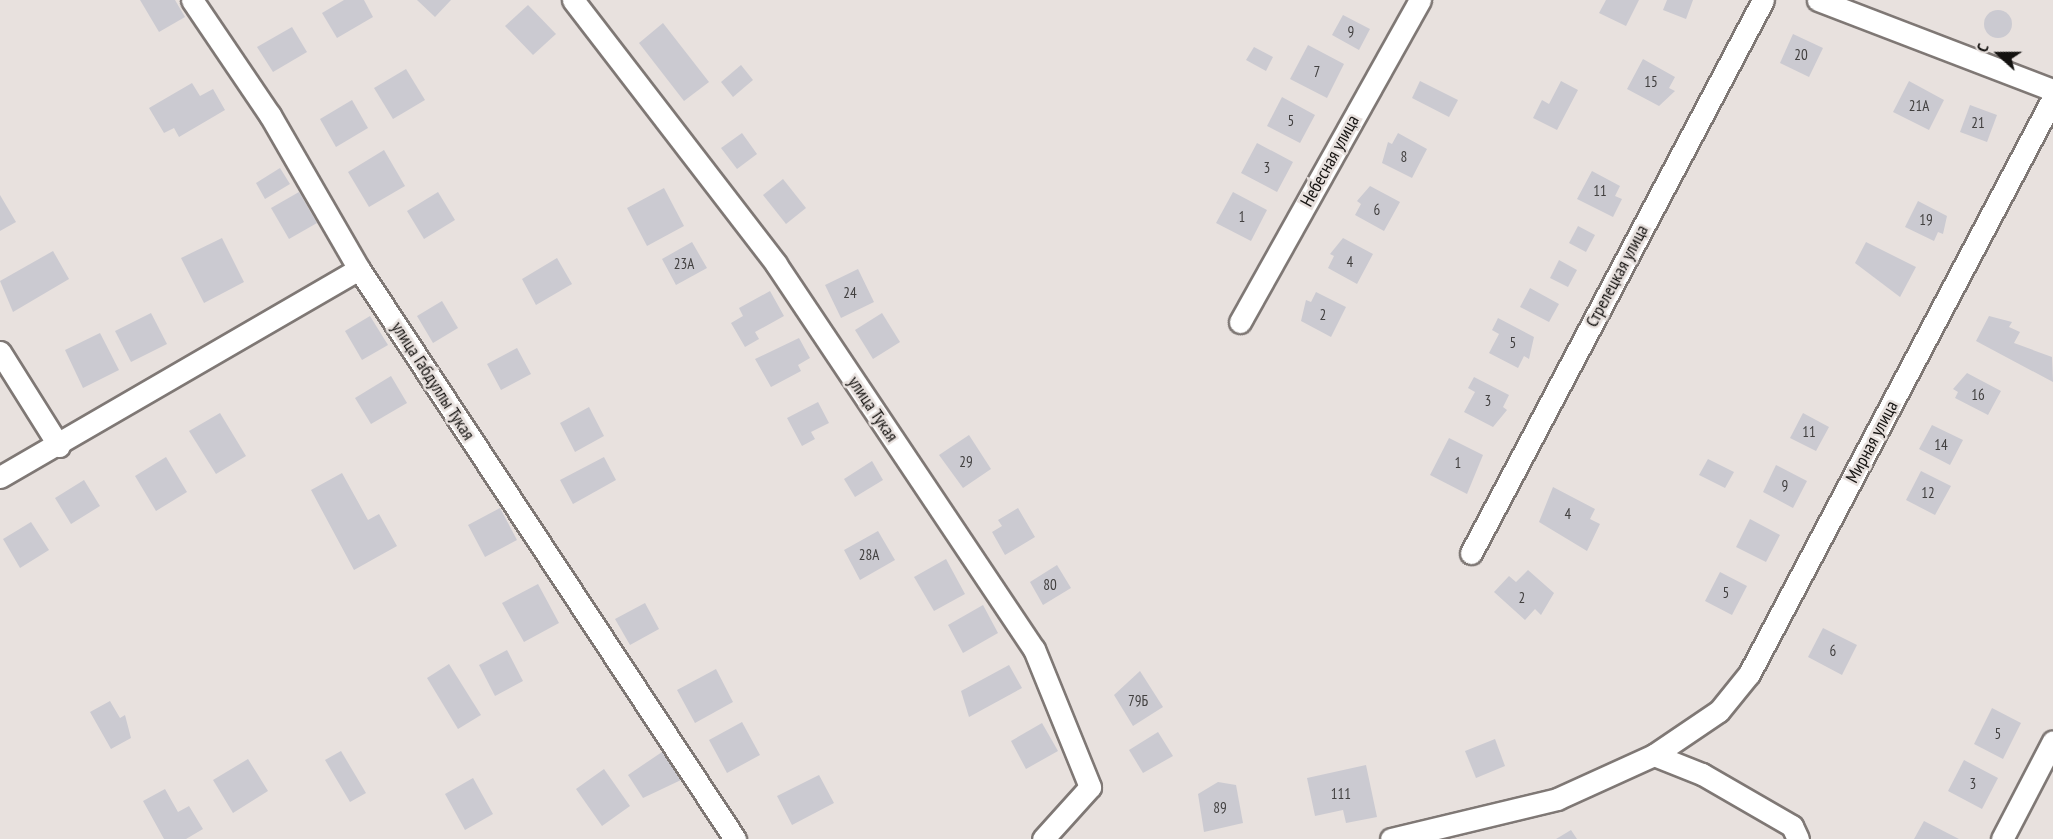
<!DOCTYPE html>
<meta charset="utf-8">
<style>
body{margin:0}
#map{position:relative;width:2053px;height:839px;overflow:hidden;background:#e8e1de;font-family:"PT Sans Narrow",sans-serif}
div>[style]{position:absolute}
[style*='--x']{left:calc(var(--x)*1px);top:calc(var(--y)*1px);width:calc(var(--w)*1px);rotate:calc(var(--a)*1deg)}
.building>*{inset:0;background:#cbcad1}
.round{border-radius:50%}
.roads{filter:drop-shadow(2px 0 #7f7875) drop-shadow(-2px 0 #7f7875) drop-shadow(0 2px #7f7875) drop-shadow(0 -2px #7f7875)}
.minor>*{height:21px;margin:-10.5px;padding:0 10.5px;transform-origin:10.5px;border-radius:10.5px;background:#fff}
span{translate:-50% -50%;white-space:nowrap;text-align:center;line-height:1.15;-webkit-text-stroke:5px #e8e1de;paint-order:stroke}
.number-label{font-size:15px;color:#424040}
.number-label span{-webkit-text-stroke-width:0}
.street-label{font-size:18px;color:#141210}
.north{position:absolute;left:1969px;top:24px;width:60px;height:60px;-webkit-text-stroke:4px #e8e1de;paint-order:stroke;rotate:291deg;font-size:16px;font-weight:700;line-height:24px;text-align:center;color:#141210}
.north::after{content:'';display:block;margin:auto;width:21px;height:27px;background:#141210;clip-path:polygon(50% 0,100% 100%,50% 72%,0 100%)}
</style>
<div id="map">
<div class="building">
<i style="clip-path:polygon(140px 0,175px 0,185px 17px,159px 32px)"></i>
<i style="clip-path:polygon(344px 0,364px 0,373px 17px,337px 38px,322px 13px)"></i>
<i style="clip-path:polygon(417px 0,451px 0,435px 17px)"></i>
<i style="clip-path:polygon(1606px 0,1639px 0,1626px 26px,1599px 13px)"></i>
<i style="clip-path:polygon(1667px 0,1693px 0,1686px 19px,1663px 10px)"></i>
<i style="clip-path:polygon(528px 5px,556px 34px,533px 55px,505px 26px)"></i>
<i class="round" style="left:1984px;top:10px;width:28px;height:28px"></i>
<i style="clip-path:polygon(1343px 15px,1370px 29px,1359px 50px,1332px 35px)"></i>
<i style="clip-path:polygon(663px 23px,709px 82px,684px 101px,639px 43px)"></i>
<i style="clip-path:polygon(292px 27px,307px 52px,273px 72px,257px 47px)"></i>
<i style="clip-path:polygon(1793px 34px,1823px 48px,1809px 77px,1780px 63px)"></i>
<i style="clip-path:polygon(1308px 45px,1344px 64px,1327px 98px,1290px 79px)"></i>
<i style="clip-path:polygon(1254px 47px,1273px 57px,1266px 71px,1246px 60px)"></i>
<i style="clip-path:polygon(1643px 59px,1675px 77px,1669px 88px,1675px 91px,1659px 106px,1627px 89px)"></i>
<i style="clip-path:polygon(741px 65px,753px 80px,733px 97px,721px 82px)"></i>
<i style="clip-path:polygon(406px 69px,425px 100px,393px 119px,374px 88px)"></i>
<i style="clip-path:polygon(1420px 81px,1458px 100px,1449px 117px,1412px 98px)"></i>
<i style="clip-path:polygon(1561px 81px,1578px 90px,1557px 130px,1533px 118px,1542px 100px,1549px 104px)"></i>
<i style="clip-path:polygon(1909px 81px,1944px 100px,1929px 130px,1893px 112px)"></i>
<i style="clip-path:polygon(192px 83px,200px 96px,213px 89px,225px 110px,179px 137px,174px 128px,164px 133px,149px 108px)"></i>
<i style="clip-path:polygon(1282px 97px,1315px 115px,1300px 143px,1267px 126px)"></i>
<i style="clip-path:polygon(352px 100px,368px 128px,336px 147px,320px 119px)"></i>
<i style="clip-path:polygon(1970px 105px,1997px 115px,1987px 142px,1960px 132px)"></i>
<i style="clip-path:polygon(742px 133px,757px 154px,737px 169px,721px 148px)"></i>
<i style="clip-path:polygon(1398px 133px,1427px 149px,1412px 178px,1382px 163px,1388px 142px,1392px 144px)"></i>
<i style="clip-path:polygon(1257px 143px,1293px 162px,1277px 192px,1241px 173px)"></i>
<i style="clip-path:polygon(384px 150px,405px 186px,369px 207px,348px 172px)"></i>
<i style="clip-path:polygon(280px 168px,290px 184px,265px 199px,256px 183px)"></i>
<i style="clip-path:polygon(1592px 171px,1620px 186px,1615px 196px,1622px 199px,1613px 217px,1577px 199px)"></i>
<i style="clip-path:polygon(783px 179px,806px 208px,786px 224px,763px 195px)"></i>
<i style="clip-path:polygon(1370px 186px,1400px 202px,1384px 231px,1355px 215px,1361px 204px,1357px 201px)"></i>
<i style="clip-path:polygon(664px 188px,684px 226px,647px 246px,627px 208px)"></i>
<i style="clip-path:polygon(299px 192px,317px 223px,289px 239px,271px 208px)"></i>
<i style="clip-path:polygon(438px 192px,455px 220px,424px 239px,407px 211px)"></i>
<i style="clip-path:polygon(1233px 192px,1267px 210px,1251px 241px,1216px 223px)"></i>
<i style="clip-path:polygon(0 195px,16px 222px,0 231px)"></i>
<i style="clip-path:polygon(1918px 201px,1947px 216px,1943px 234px,1938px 232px,1934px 241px,1905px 227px)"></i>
<i style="clip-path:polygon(1578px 226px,1595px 235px,1586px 252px,1569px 243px)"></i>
<i style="clip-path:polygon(222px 238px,244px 282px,204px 303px,181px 258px)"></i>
<i style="clip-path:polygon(1343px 238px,1373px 254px,1357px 284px,1328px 268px,1334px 256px,1330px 254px)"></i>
<i style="clip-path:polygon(692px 242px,707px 268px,676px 285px,662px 259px)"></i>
<i style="clip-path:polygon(1866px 242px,1916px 267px,1900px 297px,1855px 263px)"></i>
<i style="clip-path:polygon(53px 251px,69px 279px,13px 312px,0 281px)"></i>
<i style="clip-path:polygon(557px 258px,572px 284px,536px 305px,522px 279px)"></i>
<i style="clip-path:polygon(1559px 260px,1577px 270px,1568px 287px,1550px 278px)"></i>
<i style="clip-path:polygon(858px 269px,874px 302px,841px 318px,825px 285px)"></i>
<i style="clip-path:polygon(1530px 288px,1559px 304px,1549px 322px,1520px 307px)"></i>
<i style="clip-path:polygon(770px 291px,784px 316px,755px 332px,759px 339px,745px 347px,731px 323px,743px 316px,739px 308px)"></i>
<i style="clip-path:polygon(1316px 292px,1346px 307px,1331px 337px,1301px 321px,1306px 300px,1311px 302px)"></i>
<i style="clip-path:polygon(442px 301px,458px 328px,433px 343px,417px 316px)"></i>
<i style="clip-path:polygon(151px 313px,167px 344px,131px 362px,115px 331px)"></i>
<i style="clip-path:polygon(882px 313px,900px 342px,873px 359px,855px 330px)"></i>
<i style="clip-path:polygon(370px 316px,388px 345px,362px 360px,345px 331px)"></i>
<i style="clip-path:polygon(1989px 316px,2012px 322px,2009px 327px,2020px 332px,2014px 343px,2052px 357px,2053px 382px,1976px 341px)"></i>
<i style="clip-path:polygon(1498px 318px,1534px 337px,1529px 359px,1524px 356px,1518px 368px,1489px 353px,1499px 334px,1492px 330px)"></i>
<i style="clip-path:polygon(100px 333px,119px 370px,83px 388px,65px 350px)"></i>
<i style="clip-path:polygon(799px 338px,810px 358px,798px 365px,801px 371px,771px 387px,755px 359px)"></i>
<i style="clip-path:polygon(517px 348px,531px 374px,501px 390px,487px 364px)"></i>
<i style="clip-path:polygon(1967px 373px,2001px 391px,1988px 415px,1955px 398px,1958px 392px,1953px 389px)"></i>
<i style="clip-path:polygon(391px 376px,407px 403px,371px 424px,355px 398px)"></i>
<i style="clip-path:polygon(1474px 377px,1509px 395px,1503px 407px,1507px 410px,1493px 427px,1464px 412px,1475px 392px,1468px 388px)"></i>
<i style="clip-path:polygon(818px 402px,829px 423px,811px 432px,815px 439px,802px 446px,787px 418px)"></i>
<i style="clip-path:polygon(589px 407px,604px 436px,575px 452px,560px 423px)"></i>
<i style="clip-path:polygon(220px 413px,246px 456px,216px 474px,189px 431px)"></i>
<i style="clip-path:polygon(1803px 413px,1829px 427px,1816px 451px,1790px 438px)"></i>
<i style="clip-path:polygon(1932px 425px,1963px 440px,1950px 465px,1919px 449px)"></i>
<i style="clip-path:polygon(969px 435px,991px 469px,963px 488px,939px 455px)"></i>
<i style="clip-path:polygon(1449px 438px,1483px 455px,1467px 494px,1430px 475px)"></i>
<i style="clip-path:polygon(166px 457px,187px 492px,156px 511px,135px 476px)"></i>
<i style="clip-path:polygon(604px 457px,616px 480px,573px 504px,560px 480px)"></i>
<i style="clip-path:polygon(1708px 459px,1734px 472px,1725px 488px,1699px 475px)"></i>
<i style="clip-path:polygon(872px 461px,883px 480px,855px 497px,844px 479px)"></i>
<i style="clip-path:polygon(1776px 465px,1807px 481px,1793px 508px,1763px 492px)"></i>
<i style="clip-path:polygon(1921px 471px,1951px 486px,1935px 515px,1906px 500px)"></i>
<i style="clip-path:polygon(342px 473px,368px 520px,379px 514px,397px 546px,354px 570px,311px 490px)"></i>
<i style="clip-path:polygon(84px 480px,100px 506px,71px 524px,55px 498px)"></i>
<i style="clip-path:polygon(1553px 487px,1595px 509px,1590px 519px,1600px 524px,1587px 551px,1539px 522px)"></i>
<i style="clip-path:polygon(500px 508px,517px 540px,485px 557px,468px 525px)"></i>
<i style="clip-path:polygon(1018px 508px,1035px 537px,1005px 555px,992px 532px,1002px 526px,998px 520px)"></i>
<i style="clip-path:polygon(1750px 519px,1780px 535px,1766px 562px,1736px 547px)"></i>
<i style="clip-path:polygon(31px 522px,49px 550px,20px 568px,3px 539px)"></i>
<i style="clip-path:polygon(878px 531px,895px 560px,860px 580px,844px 550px)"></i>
<i style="clip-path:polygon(946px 559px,965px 594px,934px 611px,914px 577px)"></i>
<i style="clip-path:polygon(1057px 565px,1071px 588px,1043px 605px,1030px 582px)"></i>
<i style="clip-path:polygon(1528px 570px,1554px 593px,1541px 615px,1535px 609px,1525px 620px,1494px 592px,1509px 576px,1516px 582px)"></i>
<i style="clip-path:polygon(1720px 572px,1747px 586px,1732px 615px,1705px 601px)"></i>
<i style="clip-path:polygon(538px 584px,559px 623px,524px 642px,502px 603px)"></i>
<i style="clip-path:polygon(645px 603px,659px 629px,630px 645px,615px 619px)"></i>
<i style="clip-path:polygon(983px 605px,998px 633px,963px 653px,948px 625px)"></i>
<i style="clip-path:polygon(1823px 628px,1857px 645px,1842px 675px,1808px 657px)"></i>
<i style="clip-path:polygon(507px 650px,523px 681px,495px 696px,479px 665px)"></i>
<i style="clip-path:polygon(449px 664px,481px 715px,458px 729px,427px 678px)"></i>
<i style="clip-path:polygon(1009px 665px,1022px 688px,969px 717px,961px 691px)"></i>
<i style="clip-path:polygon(716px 669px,733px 702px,695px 723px,677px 690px)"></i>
<i style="clip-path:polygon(1140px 671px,1163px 707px,1133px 726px,1114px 695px)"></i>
<i style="clip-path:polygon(110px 701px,120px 718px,125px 715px,131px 738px,111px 749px,90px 712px)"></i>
<i style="clip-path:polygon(1992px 708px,2021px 723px,2003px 759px,1974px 744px)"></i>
<i style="clip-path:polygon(742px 722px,760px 755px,727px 773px,709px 740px)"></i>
<i style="clip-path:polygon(1042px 723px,1058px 751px,1026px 769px,1011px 741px)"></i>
<i style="clip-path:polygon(1158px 732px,1173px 756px,1143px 773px,1129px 750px)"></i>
<i style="clip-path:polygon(1495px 739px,1505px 766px,1476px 778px,1465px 751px)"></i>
<i style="clip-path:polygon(341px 751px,366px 793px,350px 802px,325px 760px)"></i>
<i style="clip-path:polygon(662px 752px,681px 780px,643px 798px,628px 775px)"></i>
<i style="clip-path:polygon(248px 759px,268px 791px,233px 813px,213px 780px)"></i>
<i style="clip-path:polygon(1964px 760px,1998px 778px,1982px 809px,1948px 791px)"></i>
<i style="clip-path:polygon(1366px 765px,1377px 817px,1346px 823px,1343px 810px,1315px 816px,1307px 778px)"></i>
<i style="clip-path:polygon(604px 769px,630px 806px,602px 826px,576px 789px)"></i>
<i style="clip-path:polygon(819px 775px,834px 803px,792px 825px,777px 796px)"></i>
<i style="clip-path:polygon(473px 778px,493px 814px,465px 830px,445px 794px)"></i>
<i style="clip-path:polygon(1218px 782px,1236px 785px,1243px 823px,1204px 832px,1198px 794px)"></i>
<i style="clip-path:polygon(165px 789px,178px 812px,189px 806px,203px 829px,186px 839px,164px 839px,143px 801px)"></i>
<i style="clip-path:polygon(1924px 821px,1959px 839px,1914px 839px)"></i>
<i style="clip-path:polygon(1571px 830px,1577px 839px,1556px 839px)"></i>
</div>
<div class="roads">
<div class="minor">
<i style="--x:192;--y:0;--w:139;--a:55.9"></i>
<i style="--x:270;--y:115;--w:178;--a:60"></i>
<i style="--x:573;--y:0;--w:333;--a:52.4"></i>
<i style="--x:776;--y:264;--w:463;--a:56.2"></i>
<i style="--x:1034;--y:649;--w:149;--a:67.9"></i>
<i style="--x:1090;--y:787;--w:70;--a:132.1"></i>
<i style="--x:1818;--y:0;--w:252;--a:21"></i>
<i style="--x:1240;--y:322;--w:369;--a:-60.8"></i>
<i style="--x:0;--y:352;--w:111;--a:57.9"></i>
<i style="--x:0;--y:477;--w:415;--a:-30.1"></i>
<i style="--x:359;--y:269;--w:683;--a:56.59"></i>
<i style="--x:1471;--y:553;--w:625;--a:-62.16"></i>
<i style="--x:1654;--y:755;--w:52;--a:21.6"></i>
<i style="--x:1702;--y:774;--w:104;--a:30"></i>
<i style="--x:1792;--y:826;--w:14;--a:65"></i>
<i style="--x:1391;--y:839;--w:171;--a:-13.5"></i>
<i style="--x:1557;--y:799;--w:107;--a:-24.4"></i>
<i style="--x:1654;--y:755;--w:78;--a:-34.1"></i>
<i style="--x:1719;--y:711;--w:48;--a:-51"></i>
<i style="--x:1749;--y:674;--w:651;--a:-62.18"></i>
<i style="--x:2002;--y:839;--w:110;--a:-62.5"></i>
</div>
</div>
<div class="number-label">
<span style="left:1351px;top:32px">9</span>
<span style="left:1801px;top:55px">20</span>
<span style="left:1317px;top:72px">7</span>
<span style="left:1651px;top:82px">15</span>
<span style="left:1919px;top:106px">21А</span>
<span style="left:1291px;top:121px">5</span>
<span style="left:1978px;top:123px">21</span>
<span style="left:1404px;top:157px">8</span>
<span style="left:1267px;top:168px">3</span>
<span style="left:1600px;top:191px">11</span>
<span style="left:1377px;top:210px">6</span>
<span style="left:1242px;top:217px">1</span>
<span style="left:1926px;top:220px">19</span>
<span style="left:1350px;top:262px">4</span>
<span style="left:684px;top:264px">23А</span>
<span style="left:850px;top:293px">24</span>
<span style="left:1323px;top:315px">2</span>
<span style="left:1513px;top:343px">5</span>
<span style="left:1978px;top:395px">16</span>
<span style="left:1488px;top:401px">3</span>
<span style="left:1809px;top:432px">11</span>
<span style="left:1941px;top:445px">14</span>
<span style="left:966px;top:462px">29</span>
<span style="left:1458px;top:463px">1</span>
<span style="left:1785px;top:486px">9</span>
<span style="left:1928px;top:493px">12</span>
<span style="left:1568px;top:514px">4</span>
<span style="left:869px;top:555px">28А</span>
<span style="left:1050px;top:585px">80</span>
<span style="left:1726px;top:593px">5</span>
<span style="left:1522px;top:598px">2</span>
<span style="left:1833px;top:651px">6</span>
<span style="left:1138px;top:701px">79Б</span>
<span style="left:1998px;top:734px">5</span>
<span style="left:1973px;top:784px">3</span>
<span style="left:1341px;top:794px">111</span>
<span style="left:1220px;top:808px">89</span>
</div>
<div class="street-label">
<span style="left:1330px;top:161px;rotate:-61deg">Небесная улица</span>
<span style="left:1617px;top:276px;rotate:-62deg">Стрелецкая улица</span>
<span style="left:433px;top:381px;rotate:57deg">улица Габдуллы Тукая</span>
<span style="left:873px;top:409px;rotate:56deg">улица Тукая</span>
<span style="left:1872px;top:442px;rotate:-62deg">Мирная улица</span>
</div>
<div class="north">С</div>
</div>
